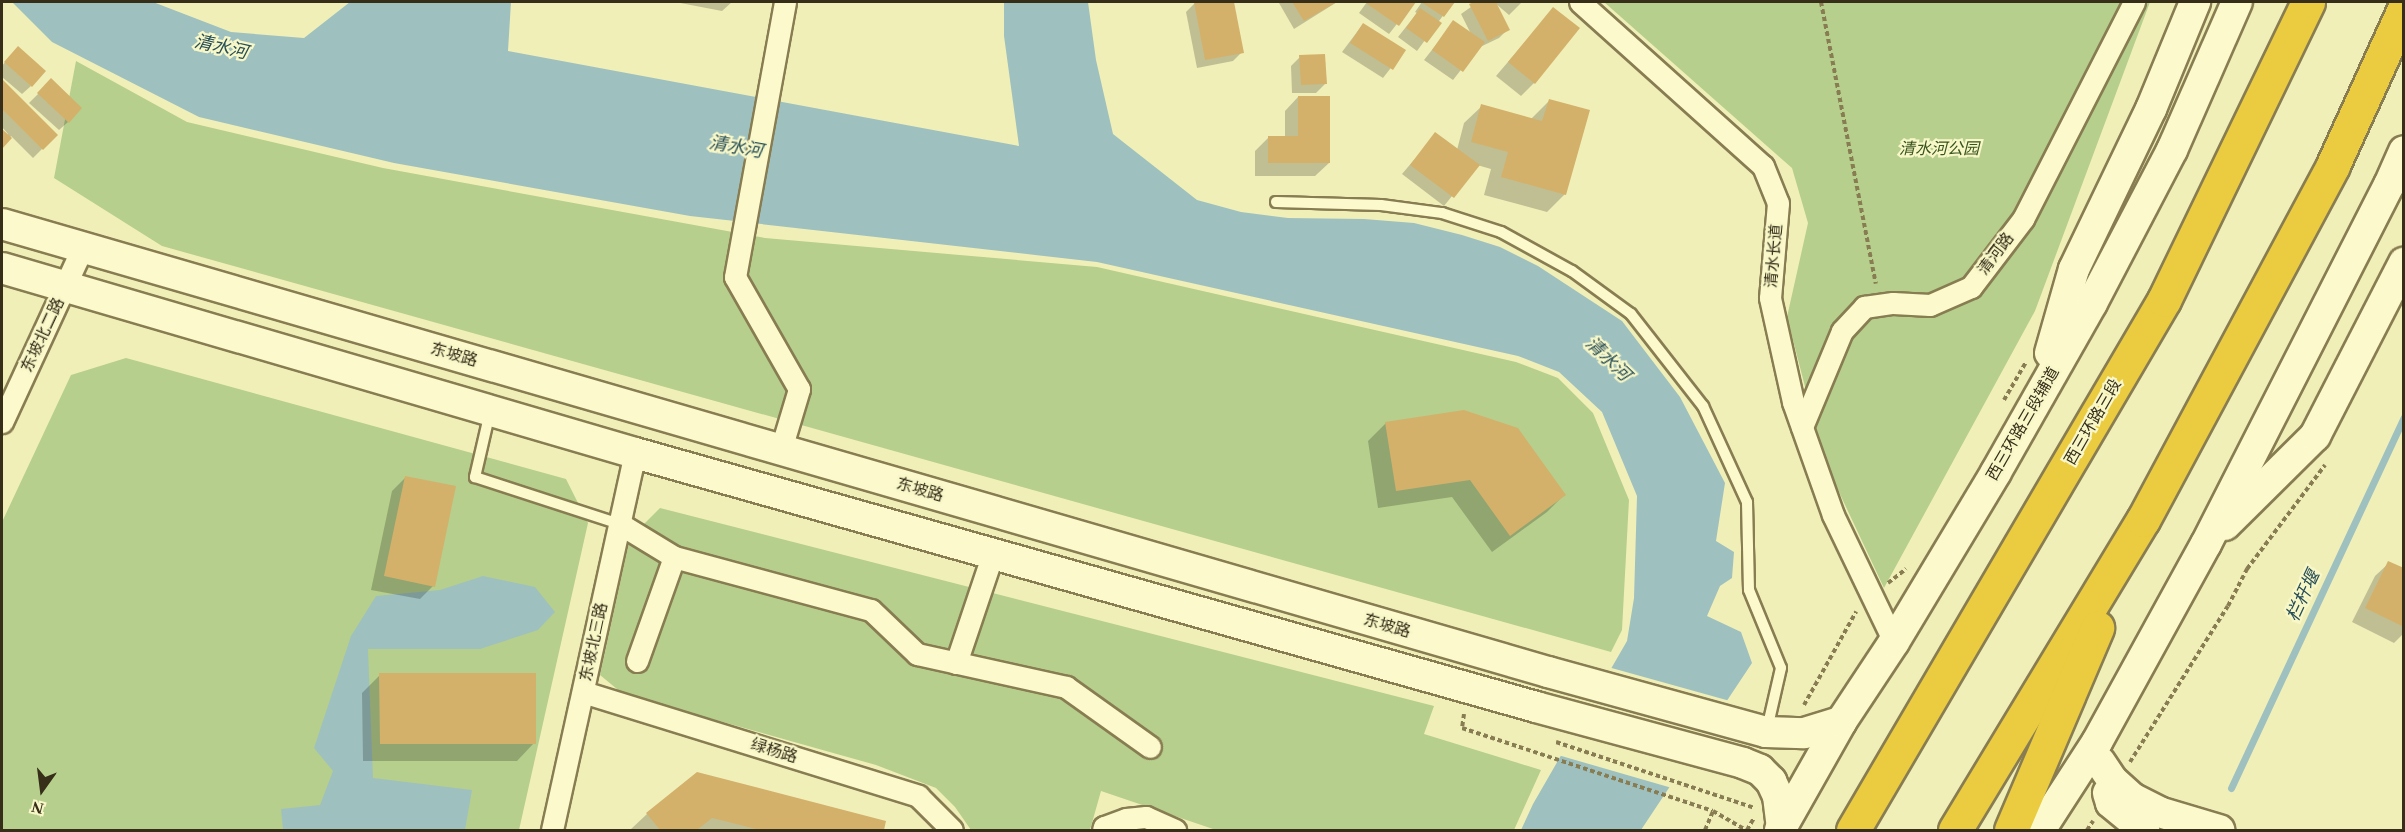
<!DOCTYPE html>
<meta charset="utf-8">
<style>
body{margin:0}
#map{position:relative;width:2405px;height:832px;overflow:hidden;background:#f1efb8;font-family:"Times New Roman","Noto Sans SC",serif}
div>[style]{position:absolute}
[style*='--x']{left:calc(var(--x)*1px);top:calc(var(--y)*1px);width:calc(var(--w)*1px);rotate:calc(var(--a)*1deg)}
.green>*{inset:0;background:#b6cf8c}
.water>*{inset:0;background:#9ec1bf}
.pier>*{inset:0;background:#f1efb8}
.shadow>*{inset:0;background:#0003}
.stream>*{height:7px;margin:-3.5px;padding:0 3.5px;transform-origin:3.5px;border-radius:3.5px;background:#9ec1bf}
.building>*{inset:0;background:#d3b16b}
.path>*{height:4px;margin-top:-2px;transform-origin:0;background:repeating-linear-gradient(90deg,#887d52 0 4.5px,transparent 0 7.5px)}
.roads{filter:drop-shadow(2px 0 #887d52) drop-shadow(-2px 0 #887d52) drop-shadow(0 2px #887d52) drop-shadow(0 -2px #887d52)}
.lane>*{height:10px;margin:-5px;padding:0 5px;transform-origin:5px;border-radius:5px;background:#fcfacc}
.street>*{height:21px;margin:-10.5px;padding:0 10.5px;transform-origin:10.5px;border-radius:10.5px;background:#fcfacc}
.secondary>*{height:30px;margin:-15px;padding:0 15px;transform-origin:15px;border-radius:15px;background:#fcfacc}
.highway>*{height:33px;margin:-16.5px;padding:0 16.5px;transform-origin:16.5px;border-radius:16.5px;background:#ebcb3f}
span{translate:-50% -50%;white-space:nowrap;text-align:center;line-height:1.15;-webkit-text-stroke:4.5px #f8f7c8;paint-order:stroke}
.park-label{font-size:16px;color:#38541e;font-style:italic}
.street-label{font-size:16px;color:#362e19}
.water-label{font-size:18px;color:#264e57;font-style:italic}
.frame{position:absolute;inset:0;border:3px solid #362e19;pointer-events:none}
.north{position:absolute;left:12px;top:760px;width:60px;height:60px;-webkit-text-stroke:4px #f8f7c8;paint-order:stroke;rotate:194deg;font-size:16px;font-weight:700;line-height:24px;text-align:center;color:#362e19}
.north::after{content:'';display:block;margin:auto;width:21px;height:27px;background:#362e19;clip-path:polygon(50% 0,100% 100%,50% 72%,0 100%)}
</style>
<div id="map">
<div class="green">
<i style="clip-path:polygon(1604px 2px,2150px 2px,2035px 311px,1884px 588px,1824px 460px,1787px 317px,1808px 223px,1792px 168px)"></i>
<i style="clip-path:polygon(76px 61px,187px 122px,383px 168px,765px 238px,1097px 267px,1516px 362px,1558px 378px,1593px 413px,1629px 500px,1622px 630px,1611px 652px,162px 246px,54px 178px)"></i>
<i style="clip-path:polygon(126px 358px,566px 479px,588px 523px,519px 830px,2px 830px,2px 522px,71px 375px)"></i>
<i style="clip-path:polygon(660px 508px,1434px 706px,1424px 734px,1541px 770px,1514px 830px,1216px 830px,1101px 791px,1090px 830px,971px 830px,955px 807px,936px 788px,876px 765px,623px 694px,600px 675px,630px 538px)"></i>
</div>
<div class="water">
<i style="clip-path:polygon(12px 2px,153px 2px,231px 32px,304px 38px,350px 2px,511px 2px,508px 51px,1019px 146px,1004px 36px,1004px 2px,1088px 2px,1096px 60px,1113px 134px,1197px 200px,1241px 212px,1288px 218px,1364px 219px,1414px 223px,1462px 235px,1500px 247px,1538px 266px,1622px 321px,1680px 397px,1725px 483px,1716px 541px,1734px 552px,1732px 578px,1720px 586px,1707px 616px,1741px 632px,1752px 663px,1641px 830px,1521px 830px,1533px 804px,1627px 641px,1634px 598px,1637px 496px,1602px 412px,1559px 372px,1518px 356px,1097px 262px,690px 216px,394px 163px,199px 117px,52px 42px)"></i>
<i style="clip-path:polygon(483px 576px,535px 587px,555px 612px,538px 630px,480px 649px,368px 649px,373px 778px,472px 790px,465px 830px,283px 830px,281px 809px,320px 805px,333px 771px,314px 748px,351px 636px,376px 596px,440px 590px)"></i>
</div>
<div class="pier">
<i style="clip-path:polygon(1608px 667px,1730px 701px,1672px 788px,1558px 755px)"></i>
</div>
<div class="shadow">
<i style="clip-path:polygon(675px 2px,732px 2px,722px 11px)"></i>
<i style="clip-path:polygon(1204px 2px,1233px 2px,1242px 52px,1233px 61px,1197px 68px,1186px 12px,1195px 3px)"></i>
<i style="clip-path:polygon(1280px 2px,1337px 2px,1294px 29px,1279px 3px)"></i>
<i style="clip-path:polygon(1367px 2px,1414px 2px,1389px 34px,1359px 13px)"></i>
<i style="clip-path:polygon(1422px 2px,1453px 2px,1417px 51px,1398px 37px,1417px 13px,1415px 12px)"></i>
<i style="clip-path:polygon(1478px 2px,1522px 2px,1509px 15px,1495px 3px,1508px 29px,1499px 38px,1478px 48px,1453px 80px,1424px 60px,1454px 22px,1471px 34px,1461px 14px)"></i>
<i style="clip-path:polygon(1553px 9px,1534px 83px,1521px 96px,1496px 76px)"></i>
<i style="clip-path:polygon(1363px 24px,1404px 51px,1383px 78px,1342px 52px)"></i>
<i style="clip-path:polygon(9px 57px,31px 86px,22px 94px,2px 77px,2px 66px)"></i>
<i style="clip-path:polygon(1300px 57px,1325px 84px,1316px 93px,1292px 93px,1291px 66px)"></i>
<i style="clip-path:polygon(2px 81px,56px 135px,33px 158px,11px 136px,2px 147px,2px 131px,7px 136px,8px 134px,2px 127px)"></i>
<i style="clip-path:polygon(51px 81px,68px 122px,59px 130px,29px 103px)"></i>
<i style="clip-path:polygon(1298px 97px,1329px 163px,1315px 176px,1255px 176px,1255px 151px,1269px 137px,1285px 137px,1285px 111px)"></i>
<i style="clip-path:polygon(1549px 101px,1565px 194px,1547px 212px,1484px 195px,1491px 169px,1477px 165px,1444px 206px,1402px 174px,1436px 134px,1457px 150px,1464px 123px,1482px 106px,1531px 119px)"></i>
<i style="clip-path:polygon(1386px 423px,1564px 495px,1547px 512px,1492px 552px,1452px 497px,1378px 508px,1368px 441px)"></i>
<i style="clip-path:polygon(405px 478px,433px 586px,420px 599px,371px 590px,392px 491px)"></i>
<i style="clip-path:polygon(2389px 563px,2404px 570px,2404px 633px,2394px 643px,2352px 622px,2375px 576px)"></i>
<i style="clip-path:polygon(380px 675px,534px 743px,517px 761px,363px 761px,362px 693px)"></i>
<i style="clip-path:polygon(647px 814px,885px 822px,882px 830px,630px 830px)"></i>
</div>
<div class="stream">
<i style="--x:2231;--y:788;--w:409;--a:-65"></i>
</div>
<div class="building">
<i style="clip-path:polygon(1194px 2px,1234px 2px,1244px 53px,1205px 60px)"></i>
<i style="clip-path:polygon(1292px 2px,1337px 2px,1304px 21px)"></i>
<i style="clip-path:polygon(1368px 2px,1416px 2px,1399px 26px,1367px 4px)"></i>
<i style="clip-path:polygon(1421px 2px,1455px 2px,1444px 17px)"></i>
<i style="clip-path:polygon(1474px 2px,1496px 2px,1510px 30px,1488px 41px,1469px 4px)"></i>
<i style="clip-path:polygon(1553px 7px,1580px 28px,1535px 84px,1508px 62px)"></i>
<i style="clip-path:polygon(1420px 8px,1442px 23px,1427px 43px,1406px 28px)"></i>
<i style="clip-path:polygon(1453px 20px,1485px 42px,1463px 72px,1432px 50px)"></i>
<i style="clip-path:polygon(1363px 23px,1406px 50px,1393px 70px,1350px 43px)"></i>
<i style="clip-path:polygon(18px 46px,46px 71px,32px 87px,4px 62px)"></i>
<i style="clip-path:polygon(1325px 54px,1327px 84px,1301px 85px,1299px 55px)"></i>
<i style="clip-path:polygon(51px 78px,82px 108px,69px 123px,37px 93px)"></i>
<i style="clip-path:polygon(2px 79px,58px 135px,43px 150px,2px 109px)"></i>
<i style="clip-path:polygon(1298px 96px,1330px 96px,1330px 163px,1268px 163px,1268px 136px,1298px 136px)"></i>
<i style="clip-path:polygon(1549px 99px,1590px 110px,1566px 195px,1501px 177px,1508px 152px,1471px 142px,1481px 104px,1542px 121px)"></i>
<i style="clip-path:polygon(2px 129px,12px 138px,2px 149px)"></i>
<i style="clip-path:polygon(1435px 132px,1480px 165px,1454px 198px,1410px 165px)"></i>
<i style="clip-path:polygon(1464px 410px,1518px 428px,1566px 495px,1510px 536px,1470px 480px,1396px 491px,1385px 422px)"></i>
<i style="clip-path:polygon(405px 476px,456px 486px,435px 587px,384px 576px)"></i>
<i style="clip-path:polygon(2388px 561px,2404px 568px,2404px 627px,2365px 608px)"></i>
<i style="clip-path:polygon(379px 673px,536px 673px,536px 744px,380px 744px)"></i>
<i style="clip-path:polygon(697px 772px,886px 821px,884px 830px,760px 830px,712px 818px,697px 830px,660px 830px,646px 813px)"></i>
</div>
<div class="path">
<i style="--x:1821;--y:2;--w:287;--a:79"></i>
<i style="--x:2004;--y:400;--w:44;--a:-59.9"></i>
<i style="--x:1888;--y:583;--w:23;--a:-38"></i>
<i style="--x:1804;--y:705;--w:107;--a:-60.8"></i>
<i style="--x:1464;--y:714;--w:14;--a:98"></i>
<i style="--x:1462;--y:728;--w:264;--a:18.3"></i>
<i style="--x:1713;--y:811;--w:38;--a:30"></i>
<i style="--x:1556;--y:742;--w:209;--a:18.4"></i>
<i style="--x:2130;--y:762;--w:184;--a:-57.9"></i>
<i style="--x:2228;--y:606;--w:42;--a:-62.8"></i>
<i style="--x:2247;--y:569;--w:130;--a:-53.1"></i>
<i style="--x:1705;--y:830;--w:21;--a:-67"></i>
<i style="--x:1747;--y:830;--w:14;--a:-60"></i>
<i style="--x:2087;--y:830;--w:11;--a:-56"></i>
</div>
<div class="roads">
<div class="lane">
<i style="--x:1276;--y:202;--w:105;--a:1.6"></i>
<i style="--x:1381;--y:205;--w:62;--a:7.5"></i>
<i style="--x:1442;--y:213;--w:62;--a:17.9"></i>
<i style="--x:1501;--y:232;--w:81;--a:28.8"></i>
<i style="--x:1572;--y:271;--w:73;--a:36.1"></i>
<i style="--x:1631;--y:314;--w:117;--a:52"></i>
<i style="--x:1703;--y:406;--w:106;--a:65.4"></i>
<i style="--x:1747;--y:502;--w:88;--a:88.7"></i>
<i style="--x:1749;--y:590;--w:84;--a:67.7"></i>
<i style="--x:1781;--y:668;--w:63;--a:102.9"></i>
<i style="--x:490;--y:412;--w:67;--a:103"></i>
<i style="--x:475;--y:477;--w:152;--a:18"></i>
</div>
<div class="street">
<i style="--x:1580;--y:2;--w:246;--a:41.9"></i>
<i style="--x:1763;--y:166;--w:40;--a:68"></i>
<i style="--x:1778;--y:203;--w:95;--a:94.8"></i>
<i style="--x:1770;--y:298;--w:107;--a:77.5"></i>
<i style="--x:1793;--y:402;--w:120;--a:70.5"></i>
<i style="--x:1833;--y:515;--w:141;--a:64.3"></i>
<i style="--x:2;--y:422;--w:193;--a:-65.2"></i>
<i style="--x:1802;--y:427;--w:104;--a:-67.4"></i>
<i style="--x:1842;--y:331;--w:33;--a:-47"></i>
<i style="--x:1864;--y:307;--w:29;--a:-8"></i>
<i style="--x:1893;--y:303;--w:37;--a:3"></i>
<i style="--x:1930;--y:305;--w:45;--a:-23.7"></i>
<i style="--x:1971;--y:287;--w:86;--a:-52.6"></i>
<i style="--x:2023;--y:219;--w:244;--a:-62.9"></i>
<i style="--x:781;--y:449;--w:63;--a:-73.3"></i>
<i style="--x:799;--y:389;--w:129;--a:-119.7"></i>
<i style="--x:735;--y:277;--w:280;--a:-79.7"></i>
<i style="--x:620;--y:524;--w:63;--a:31.4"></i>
<i style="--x:674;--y:557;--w:204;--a:15.1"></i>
<i style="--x:871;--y:610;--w:64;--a:43.7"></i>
<i style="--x:917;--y:654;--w:153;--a:12.5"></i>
<i style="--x:1066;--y:687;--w:103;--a:35.5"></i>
<i style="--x:637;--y:661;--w:110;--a:-70.4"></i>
<i style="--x:956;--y:663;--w:116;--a:-71.4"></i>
<i style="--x:583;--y:692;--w:351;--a:17.2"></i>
<i style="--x:918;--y:796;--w:48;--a:45"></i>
<i style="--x:552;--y:830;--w:386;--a:-77.6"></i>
<i style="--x:1103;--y:830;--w:3;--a:-72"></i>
<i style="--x:1104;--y:827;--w:23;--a:-20"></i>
<i style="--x:1126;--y:819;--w:20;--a:-6"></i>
<i style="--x:1146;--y:817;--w:32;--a:24"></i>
</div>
<div class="secondary">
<i style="--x:2;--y:224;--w:1610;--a:16.16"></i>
<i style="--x:1548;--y:672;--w:226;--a:15.4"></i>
<i style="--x:1766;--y:732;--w:38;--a:2"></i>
<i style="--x:1804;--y:733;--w:39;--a:-17"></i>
<i style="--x:2;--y:268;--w:659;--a:16.29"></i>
<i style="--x:635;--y:453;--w:936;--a:15.74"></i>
<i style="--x:1536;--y:707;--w:214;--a:15.1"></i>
<i style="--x:1743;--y:763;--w:18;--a:22"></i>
<i style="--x:1760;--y:770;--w:16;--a:45"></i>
<i style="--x:1771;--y:781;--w:17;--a:65"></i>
<i style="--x:1778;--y:796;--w:32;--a:83"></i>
<i style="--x:2050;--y:353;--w:87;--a:-74.1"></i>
<i style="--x:2074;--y:269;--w:178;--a:-64.3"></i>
<i style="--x:2151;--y:109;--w:116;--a:-67.6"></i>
<i style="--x:2225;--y:525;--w:127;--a:-44.7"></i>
<i style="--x:2315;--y:436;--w:195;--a:-62.8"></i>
<i style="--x:2100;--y:762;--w:23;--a:56"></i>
<i style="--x:2113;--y:781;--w:25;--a:42"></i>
<i style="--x:2132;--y:798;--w:30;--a:27"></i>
<i style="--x:2159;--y:812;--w:63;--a:16.7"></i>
<i style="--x:2108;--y:793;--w:10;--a:73"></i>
<i style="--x:2111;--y:803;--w:43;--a:39.3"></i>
<i style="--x:1780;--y:830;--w:124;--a:-60.5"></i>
<i style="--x:1841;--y:722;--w:96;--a:-56.5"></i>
<i style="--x:1894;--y:642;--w:198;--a:-59"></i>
<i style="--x:1996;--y:472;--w:194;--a:-60.4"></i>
<i style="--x:2092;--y:303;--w:173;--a:-62.4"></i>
<i style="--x:2172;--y:150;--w:162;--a:-66.3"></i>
<i style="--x:2040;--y:830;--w:105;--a:-57.1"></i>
<i style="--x:2097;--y:742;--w:226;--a:-61.2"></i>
<i style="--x:2206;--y:544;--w:403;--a:-63"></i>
<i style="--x:2389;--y:185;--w:37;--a:-66"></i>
</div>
<div class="highway">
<i style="--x:1853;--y:830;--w:615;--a:-59.6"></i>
<i style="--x:2164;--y:300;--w:331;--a:-64.2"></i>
<i style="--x:1955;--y:830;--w:363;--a:-58.8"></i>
<i style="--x:2143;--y:520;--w:403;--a:-61.8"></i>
<i style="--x:2333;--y:165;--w:171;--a:-65.5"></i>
<i style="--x:2011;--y:830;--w:220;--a:-66.9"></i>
</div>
</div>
<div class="park-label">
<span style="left:1939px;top:149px">清水河公园</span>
</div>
<div class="street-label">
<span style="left:1996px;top:254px;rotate:-53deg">清河路</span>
<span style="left:1774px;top:256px;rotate:-85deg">清水长道</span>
<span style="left:43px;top:335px;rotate:-65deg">东坡北二路</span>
<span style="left:454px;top:355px;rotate:16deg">东坡路</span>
<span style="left:2093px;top:422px;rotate:-60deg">西三环路三段</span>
<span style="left:2023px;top:424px;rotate:-60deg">西三环路三段辅道</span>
<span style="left:920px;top:490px;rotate:16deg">东坡路</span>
<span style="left:1387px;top:626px;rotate:16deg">东坡路</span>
<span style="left:594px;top:642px;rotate:-78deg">东坡北三路</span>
<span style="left:774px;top:751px;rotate:17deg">绿杨路</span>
</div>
<div class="water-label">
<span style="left:221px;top:47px;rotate:13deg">清水河</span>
<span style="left:736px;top:147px;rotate:10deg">清水河</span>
<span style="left:1608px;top:359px;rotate:44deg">清水河</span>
<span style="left:2303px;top:596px;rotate:-65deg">栏杆堰</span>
</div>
<div class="frame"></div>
<div class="north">N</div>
</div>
